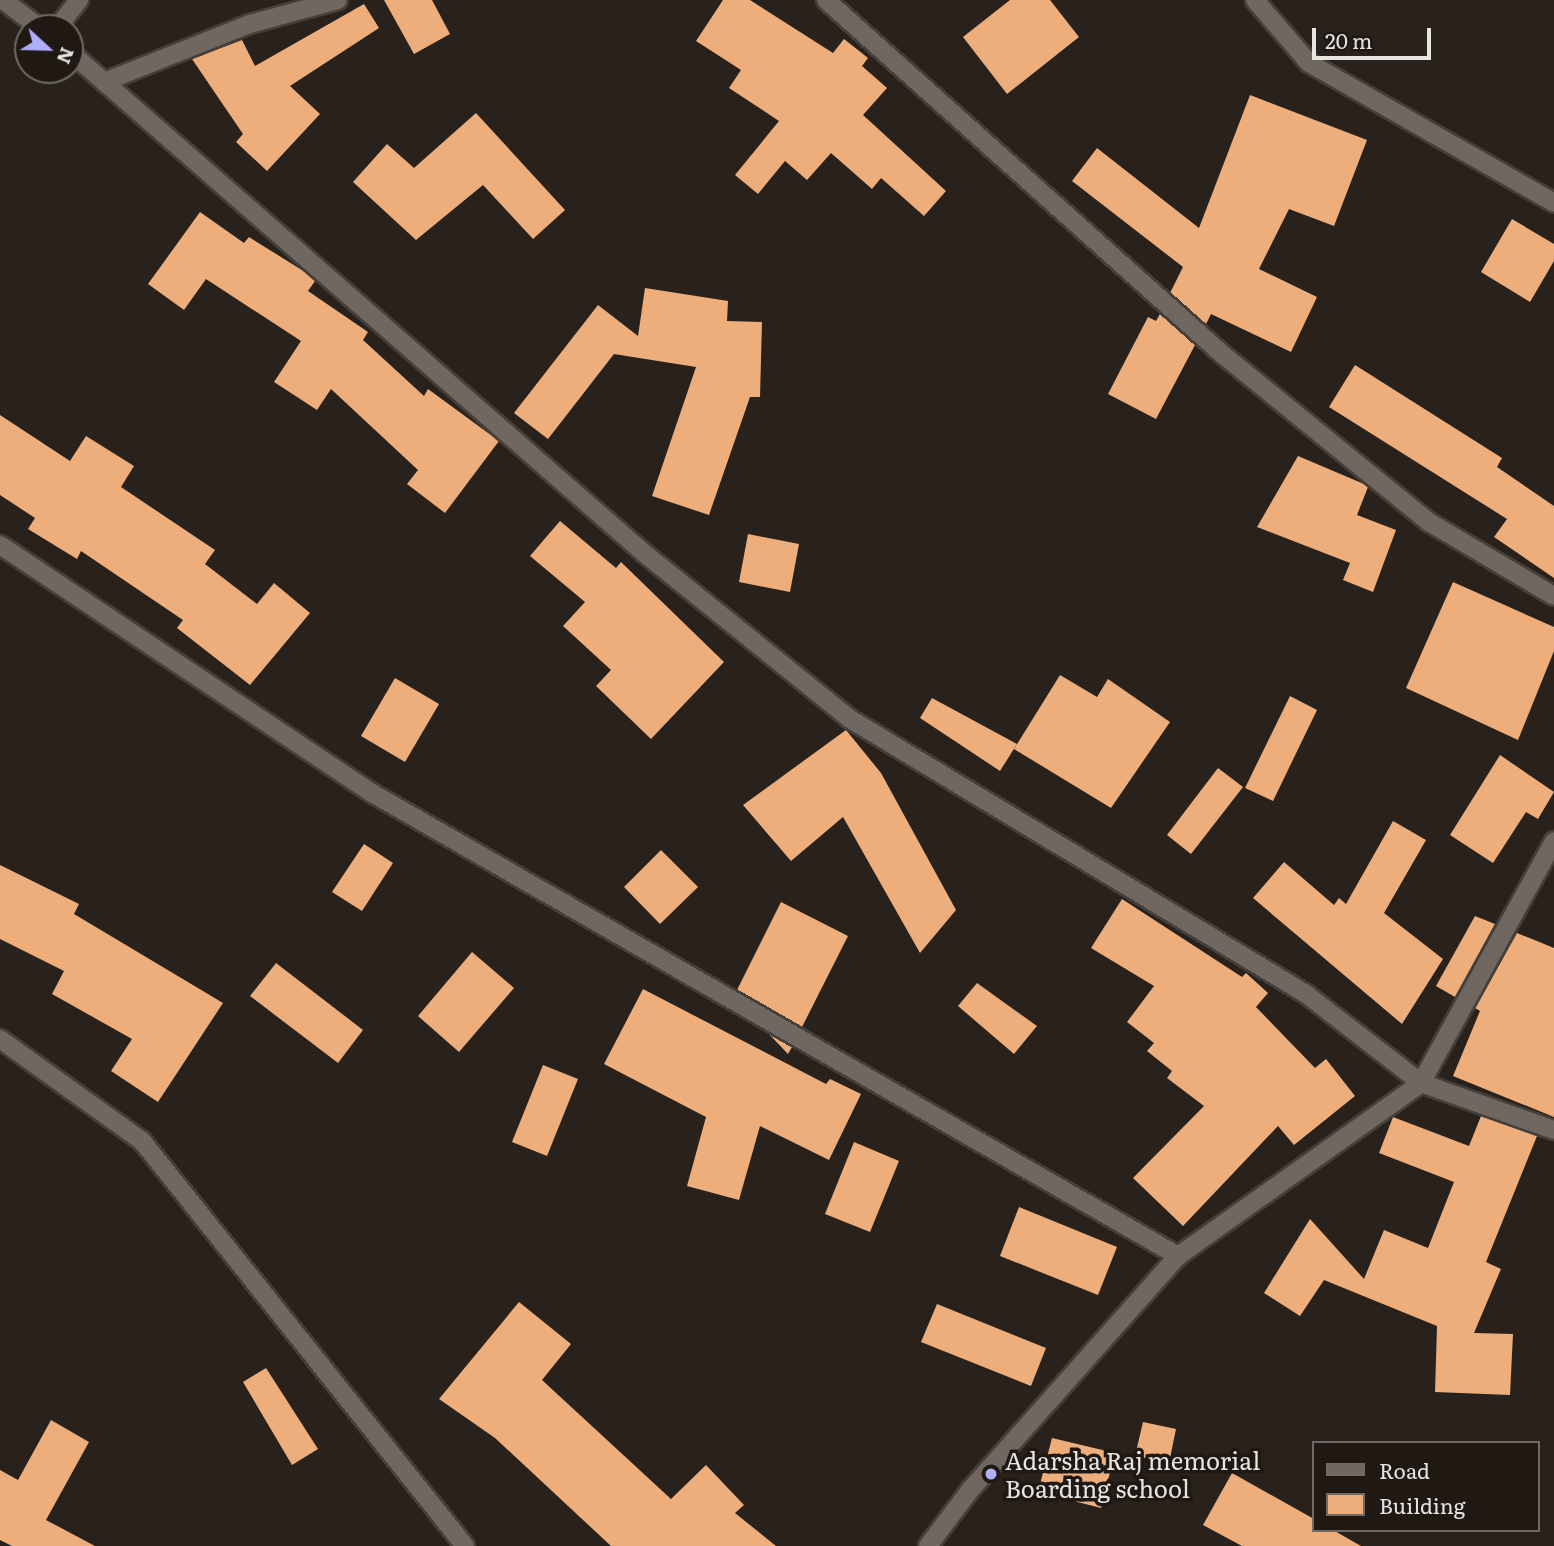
<!DOCTYPE html>
<style>
body{margin:0}
#map{position:relative;width:1554px;height:1546px;overflow:hidden;background:#29221c;font-family:Literata,serif}
div>[style]{position:absolute}
[style*='--x']{left:calc(var(--x)*1px);top:calc(var(--y)*1px);width:calc(var(--w)*1px);rotate:calc(var(--a)*1deg)}
.building>*{inset:0;background:#edae7c}
.roads{filter:drop-shadow(2px 0 #453f3b) drop-shadow(-2px 0 #453f3b) drop-shadow(0 2px #453f3b) drop-shadow(0 -2px #453f3b)}
.minor>*{height:18px;margin:-9px;padding:0 9px;transform-origin:9px;border-radius:9px;background:#6f6760}
.dots>*{width:19px;height:19px;translate:-50% -50%;box-sizing:border-box;border:4px solid #1f1813;border-radius:50%}
span{translate:-50% -50%;white-space:nowrap;text-align:center;line-height:1.15;-webkit-text-stroke:7px #1f1813;paint-order:stroke}
.poi-label{font-size:24px;color:#e8e4e0}
.left{translate:0 -50%;text-align:left}
.legend{position:absolute;left:1312px;top:1441px;width:228px;height:91px;box-sizing:border-box;background:#1f1813;border:2px solid #6f6a65;margin:0;padding:9px 12px;list-style:none;font-size:21px;color:#e8e4e0}
.legend li{display:flex;align-items:center;gap:14px;height:35px}
.legend b{width:35px;border:2px solid #6f6a65}
.north{position:absolute;left:14px;top:14px;width:70px;height:70px;box-sizing:border-box;background:#1f1813;border:2px solid #6f6a65;border-radius:50%;rotate:112deg;font-size:19px;font-weight:700;line-height:28px;text-align:center;color:#e8e4e0}
.north::after{content:'';display:block;margin:auto;width:24px;height:32px;background:#aeaefa;clip-path:polygon(50% 0,100% 100%,50% 72%,0 100%)}
.scale{position:absolute;left:1312px;top:28px;width:119px;height:32px;box-sizing:border-box;border:4px solid #e8e4e0;border-top:0;padding-left:9px;font-size:21px;line-height:24px;white-space:nowrap;color:#e8e4e0;-webkit-text-stroke:5px #1f1813;paint-order:stroke}
</style>
<div id="map">
<div class="building">
<i style="clip-path:polygon(384px 0,432px 0,450px 34px,414px 54px)"></i>
<i style="clip-path:polygon(723px 0,750px 0,833px 53px,844px 39px,868px 58px,862px 66px,887px 88px,863px 115px,946px 191px,924px 216px,881px 178px,872px 189px,831px 153px,807px 180px,785px 161px,758px 194px,735px 175px,779px 121px,729px 88px,741px 70px,696px 41px)"></i>
<i style="clip-path:polygon(1010px 0,1050px 0,1079px 37px,1007px 94px,963px 37px)"></i>
<i style="clip-path:polygon(364px 4px,379px 28px,290px 86px,320px 114px,267px 171px,236px 142px,243px 134px,192px 59px,242px 40px,255px 66px)"></i>
<i style="clip-path:polygon(1250px 95px,1367px 140px,1334px 226px,1289px 209px,1259px 269px,1317px 297px,1291px 352px,1211px 314px,1206px 324px,1170px 293px,1183px 267px,1072px 181px,1097px 148px,1199px 228px)"></i>
<i style="clip-path:polygon(476px 113px,565px 210px,533px 239px,483px 185px,416px 240px,353px 182px,387px 144px,414px 168px)"></i>
<i style="clip-path:polygon(200px 212px,244px 243px,249px 237px,305px 272px,315px 281px,308px 291px,368px 332px,363px 340px,424px 396px,428px 389px,499px 441px,445px 513px,407px 484px,418px 470px,331px 389px,317px 410px,274px 382px,301px 341px,206px 279px,184px 310px,148px 284px)"></i>
<i style="clip-path:polygon(1512px 219px,1554px 244px,1554px 261px,1530px 302px,1481px 272px)"></i>
<i style="clip-path:polygon(645px 288px,728px 301px,727px 321px,762px 322px,760px 397px,750px 397px,709px 515px,652px 496px,696px 367px,614px 354px,548px 439px,514px 413px,598px 305px,638px 336px)"></i>
<i style="clip-path:polygon(1160px 314px,1195px 345px,1156px 419px,1108px 394px,1148px 317px,1156px 321px)"></i>
<i style="clip-path:polygon(1355px 365px,1502px 458px,1497px 467px,1554px 506px,1554px 578px,1494px 537px,1507px 519px,1329px 407px)"></i>
<i style="clip-path:polygon(0 415px,70px 461px,86px 436px,134px 466px,121px 487px,215px 550px,205px 564px,257px 604px,274px 583px,310px 613px,250px 685px,177px 628px,183px 620px,81px 551px,77px 559px,28px 529px,35px 518px,0 495px)"></i>
<i style="clip-path:polygon(1298px 456px,1364px 484px,1368px 487px,1357px 515px,1396px 530px,1373px 592px,1343px 580px,1350px 563px,1257px 527px)"></i>
<i style="clip-path:polygon(560px 521px,616px 568px,621px 562px,724px 662px,651px 739px,596px 686px,611px 670px,563px 626px,585px 602px,530px 556px)"></i>
<i style="clip-path:polygon(748px 534px,799px 544px,790px 592px,739px 582px)"></i>
<i style="clip-path:polygon(1453px 582px,1554px 627px,1554px 651px,1518px 740px,1406px 688px)"></i>
<i style="clip-path:polygon(1060px 675px,1097px 697px,1108px 679px,1170px 722px,1111px 808px,1014px 749px)"></i>
<i style="clip-path:polygon(395px 678px,439px 704px,405px 762px,361px 736px)"></i>
<i style="clip-path:polygon(1290px 696px,1317px 710px,1273px 801px,1245px 788px)"></i>
<i style="clip-path:polygon(932px 698px,1017px 744px,1000px 771px,920px 718px)"></i>
<i style="clip-path:polygon(846px 730px,881px 773px,956px 910px,920px 953px,843px 817px,791px 861px,743px 805px)"></i>
<i style="clip-path:polygon(1500px 755px,1554px 792px,1538px 819px,1526px 812px,1493px 863px,1450px 835px)"></i>
<i style="clip-path:polygon(1218px 768px,1243px 787px,1191px 854px,1167px 835px)"></i>
<i style="clip-path:polygon(1393px 821px,1426px 840px,1384px 913px,1443px 959px,1402px 1024px,1253px 898px,1284px 862px,1334px 905px,1339px 898px,1346px 904px)"></i>
<i style="clip-path:polygon(364px 844px,393px 863px,362px 911px,332px 892px)"></i>
<i style="clip-path:polygon(661px 850px,698px 887px,660px 924px,624px 887px)"></i>
<i style="clip-path:polygon(0 865px,79px 904px,74px 914px,223px 1003px,158px 1102px,111px 1071px,132px 1039px,52px 994px,64px 971px,0 939px)"></i>
<i style="clip-path:polygon(1122px 899px,1242px 977px,1246px 973px,1268px 993px,1256px 1007px,1315px 1068px,1326px 1059px,1355px 1096px,1294px 1145px,1278px 1126px,1183px 1226px,1133px 1178px,1204px 1106px,1167px 1078px,1172px 1071px,1147px 1051px,1154px 1043px,1127px 1022px,1154px 986px,1091px 948px)"></i>
<i style="clip-path:polygon(781px 902px,848px 936px,802px 1027px,737px 990px)"></i>
<i style="clip-path:polygon(1475px 916px,1495px 924px,1455px 997px,1436px 986px)"></i>
<i style="clip-path:polygon(1517px 933px,1554px 948px,1554px 1117px,1453px 1076px,1480px 1011px,1475px 1008px)"></i>
<i style="clip-path:polygon(472px 952px,514px 988px,459px 1052px,418px 1016px)"></i>
<i style="clip-path:polygon(276px 963px,363px 1030px,338px 1063px,250px 996px)"></i>
<i style="clip-path:polygon(977px 983px,1037px 1026px,1014px 1054px,958px 1006px)"></i>
<i style="clip-path:polygon(643px 989px,826px 1084px,830px 1079px,861px 1094px,829px 1160px,760px 1126px,739px 1200px,687px 1186px,706px 1117px,604px 1064px)"></i>
<i style="clip-path:polygon(768px 1033px,792px 1047px,788px 1054px)"></i>
<i style="clip-path:polygon(543px 1065px,578px 1079px,547px 1156px,512px 1142px)"></i>
<i style="clip-path:polygon(1481px 1116px,1537px 1136px,1486px 1262px,1501px 1269px,1474px 1333px,1513px 1334px,1510px 1395px,1435px 1392px,1437px 1326px,1324px 1280px,1300px 1316px,1264px 1293px,1310px 1219px,1364px 1279px,1384px 1230px,1428px 1248px,1454px 1182px,1379px 1153px,1393px 1117px,1469px 1146px)"></i>
<i style="clip-path:polygon(854px 1142px,899px 1161px,870px 1232px,825px 1214px)"></i>
<i style="clip-path:polygon(1019px 1207px,1117px 1247px,1098px 1295px,1000px 1256px)"></i>
<i style="clip-path:polygon(519px 1302px,571px 1344px,542px 1380px,671px 1499px,706px 1465px,744px 1505px,735px 1513px,776px 1546px,611px 1546px,495px 1438px,439px 1399px)"></i>
<i style="clip-path:polygon(937px 1304px,1046px 1348px,1031px 1386px,921px 1342px)"></i>
<i style="clip-path:polygon(266px 1368px,318px 1449px,292px 1465px,243px 1382px)"></i>
<i style="clip-path:polygon(51px 1420px,89px 1442px,46px 1520px,95px 1546px,12px 1546px,0 1540px,0 1470px,18px 1480px)"></i>
<i style="clip-path:polygon(1143px 1422px,1176px 1429px,1169px 1463px,1135px 1456px)"></i>
<i style="clip-path:polygon(1052px 1438px,1115px 1453px,1101px 1508px,1038px 1492px)"></i>
<i style="clip-path:polygon(1232px 1473px,1314px 1519px,1314px 1530px,1333px 1530px,1361px 1546px,1242px 1546px,1203px 1525px)"></i>
</div>
<div class="roads">
<div class="minor">
<i style="--x:3;--y:0;--w:46;--a:37.1"></i>
<i style="--x:826;--y:0;--w:531;--a:41.79"></i>
<i style="--x:1222;--y:354;--w:267;--a:39.1"></i>
<i style="--x:1429;--y:522;--w:145;--a:30.6"></i>
<i style="--x:1255;--y:0;--w:83;--a:49.4"></i>
<i style="--x:1309;--y:63;--w:282;--a:29.7"></i>
<i style="--x:57;--y:28;--w:36;--a:-52"></i>
<i style="--x:70;--y:52;--w:763;--a:41.12"></i>
<i style="--x:645;--y:554;--w:263;--a:38.8"></i>
<i style="--x:850;--y:719;--w:533;--a:31.09"></i>
<i style="--x:1306;--y:994;--w:145;--a:37.7"></i>
<i style="--x:1421;--y:1083;--w:141;--a:19.5"></i>
<i style="--x:104;--y:82;--w:157;--a:-21.7"></i>
<i style="--x:250;--y:24;--w:91;--a:-15.3"></i>
<i style="--x:0;--y:545;--w:447;--a:33.7"></i>
<i style="--x:372;--y:793;--w:930;--a:29.87"></i>
<i style="--x:0;--y:1039;--w:175;--a:35.7"></i>
<i style="--x:142;--y:1141;--w:518;--a:51.43"></i>
<i style="--x:928;--y:1546;--w:71;--a:-53"></i>
<i style="--x:971;--y:1489;--w:312;--a:-48.4"></i>
<i style="--x:1178;--y:1256;--w:298;--a:-35.4"></i>
<i style="--x:1421;--y:1083;--w:276;--a:-61.2"></i>
</div>
</div>
<div class="dots">
<i style="left:991px;top:1474px;background:#aeaefa"></i>
</div>
<div class="poi-label">
<span class="left" style="left:1005px;top:1474px">Adarsha Raj memorial<br>Boarding school</span>
</div>
<ul class="legend">
<li><b style="height:9px;background:#6f6760"></b>Road</li>
<li><b style="height:19px;background:#edae7c"></b>Building</li>
</ul>
<div class="north">N</div>
<div class="scale">20 m</div>
</div>
